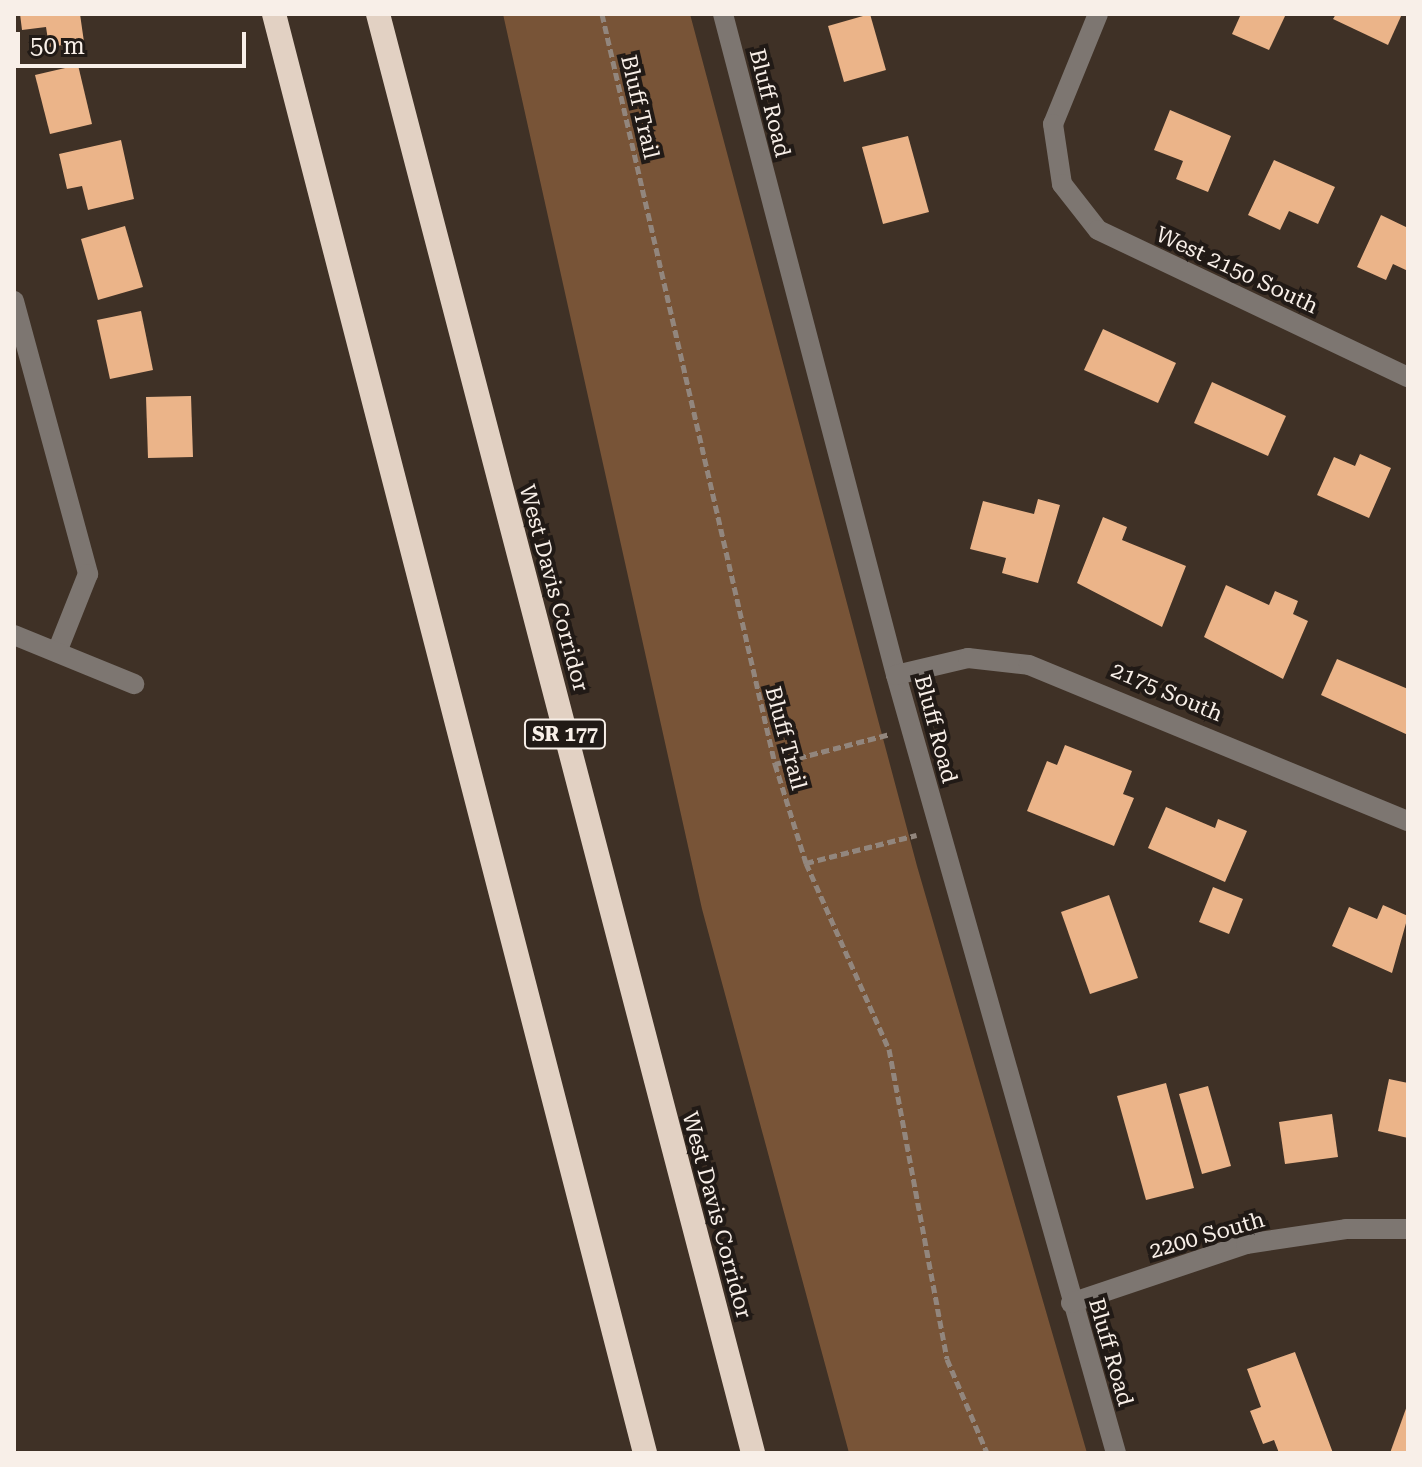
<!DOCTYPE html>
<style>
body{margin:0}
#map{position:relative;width:1422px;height:1467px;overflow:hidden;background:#3f3126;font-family:"Roboto Serif",serif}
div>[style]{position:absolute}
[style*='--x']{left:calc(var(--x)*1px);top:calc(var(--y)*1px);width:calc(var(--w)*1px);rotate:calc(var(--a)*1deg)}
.green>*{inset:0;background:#785437}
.building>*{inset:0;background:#ebb489}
.path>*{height:5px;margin-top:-2.5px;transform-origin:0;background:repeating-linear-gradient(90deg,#92867d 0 8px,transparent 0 12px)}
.minor>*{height:20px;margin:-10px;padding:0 10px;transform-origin:10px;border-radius:10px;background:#7d7671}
.highway>*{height:24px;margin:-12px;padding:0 12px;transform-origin:12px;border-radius:12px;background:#e2d1c3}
span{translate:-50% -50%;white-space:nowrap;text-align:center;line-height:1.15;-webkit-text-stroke:8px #211a16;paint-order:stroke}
.shield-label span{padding:2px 6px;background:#211a16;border:2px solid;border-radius:6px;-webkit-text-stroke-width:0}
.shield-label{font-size:20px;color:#f8efe8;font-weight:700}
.street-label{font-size:22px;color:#f8efe8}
.frame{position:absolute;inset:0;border:16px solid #f8efe8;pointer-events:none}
.scale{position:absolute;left:16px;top:32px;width:230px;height:36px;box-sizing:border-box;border:4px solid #f8efe8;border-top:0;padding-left:10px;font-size:24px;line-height:28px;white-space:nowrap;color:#f8efe8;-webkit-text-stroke:6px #211a16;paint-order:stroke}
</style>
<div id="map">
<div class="green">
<i style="clip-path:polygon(503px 14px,690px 14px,917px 866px,1087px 1453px,849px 1453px,702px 909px)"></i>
</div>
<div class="building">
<i style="clip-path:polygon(20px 14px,80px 14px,84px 42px,49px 47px,46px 27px,22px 30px)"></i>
<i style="clip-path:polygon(870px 14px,886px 70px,844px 82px,828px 26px)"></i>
<i style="clip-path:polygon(1241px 14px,1286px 14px,1269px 50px,1232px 34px)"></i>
<i style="clip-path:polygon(1336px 14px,1402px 14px,1388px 45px,1333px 19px)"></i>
<i style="clip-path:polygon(78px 65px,92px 124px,50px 134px,35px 75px)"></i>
<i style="clip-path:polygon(1170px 110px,1231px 136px,1208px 192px,1176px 179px,1183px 161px,1154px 150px)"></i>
<i style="clip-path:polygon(908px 136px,929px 212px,883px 224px,862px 147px)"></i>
<i style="clip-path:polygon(121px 140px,134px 199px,88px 210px,82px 186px,67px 189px,59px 154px)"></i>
<i style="clip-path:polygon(1274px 160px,1335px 187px,1318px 224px,1289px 211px,1280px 230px,1248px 215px)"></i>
<i style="clip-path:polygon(1381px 215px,1408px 228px,1408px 271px,1393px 264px,1386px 280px,1357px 267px)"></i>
<i style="clip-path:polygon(125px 226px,143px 287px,98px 300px,81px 239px)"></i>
<i style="clip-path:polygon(141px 311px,153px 370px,110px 379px,97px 320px)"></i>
<i style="clip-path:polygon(1103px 329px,1176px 363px,1158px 403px,1084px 370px)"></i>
<i style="clip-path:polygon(1212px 382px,1286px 416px,1268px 456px,1194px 423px)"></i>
<i style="clip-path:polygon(191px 396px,193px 457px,148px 458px,146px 397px)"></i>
<i style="clip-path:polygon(1360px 454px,1391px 468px,1369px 518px,1317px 495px,1334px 457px,1355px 466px)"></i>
<i style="clip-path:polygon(1038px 499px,1060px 505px,1038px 583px,1002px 573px,1006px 558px,970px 549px,983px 501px,1034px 514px)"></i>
<i style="clip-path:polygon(1103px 517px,1127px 527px,1122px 540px,1186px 566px,1162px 627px,1077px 583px)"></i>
<i style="clip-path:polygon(1226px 585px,1269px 605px,1275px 591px,1298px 601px,1293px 614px,1308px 621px,1283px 679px,1204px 637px)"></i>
<i style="clip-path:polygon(1337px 659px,1408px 689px,1408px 735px,1321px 695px)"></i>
<i style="clip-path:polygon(1065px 745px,1132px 771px,1123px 794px,1134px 798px,1114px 846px,1027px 811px,1047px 761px,1057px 765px)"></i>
<i style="clip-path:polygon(1166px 807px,1215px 828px,1218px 819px,1247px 831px,1225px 882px,1148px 848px)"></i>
<i style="clip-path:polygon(1213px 887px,1243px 899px,1229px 934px,1199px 922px)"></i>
<i style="clip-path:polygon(1109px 895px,1138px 978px,1090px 994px,1061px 912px)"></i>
<i style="clip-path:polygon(1383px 905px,1408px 916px,1392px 973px,1332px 946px,1349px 907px,1377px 919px)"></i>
<i style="clip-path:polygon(1389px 1079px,1408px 1083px,1408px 1138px,1378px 1131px)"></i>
<i style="clip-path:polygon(1166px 1083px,1194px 1188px,1146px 1200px,1117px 1096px)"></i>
<i style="clip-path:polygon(1208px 1086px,1231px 1166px,1202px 1174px,1179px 1094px)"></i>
<i style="clip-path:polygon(1332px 1114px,1338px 1157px,1285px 1164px,1279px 1122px)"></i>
<i style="clip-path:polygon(1295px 1352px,1333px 1453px,1279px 1453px,1274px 1440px,1263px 1444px,1250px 1411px,1261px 1407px,1247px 1369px)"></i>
<i style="clip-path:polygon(1408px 1403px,1408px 1453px,1390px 1453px)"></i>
</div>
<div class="path">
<i style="--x:602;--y:14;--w:770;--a:77.01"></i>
<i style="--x:775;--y:764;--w:104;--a:72.6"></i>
<i style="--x:806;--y:863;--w:204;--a:66"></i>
<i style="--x:889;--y:1049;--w:315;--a:79.4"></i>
<i style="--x:947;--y:1359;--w:102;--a:66.9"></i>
<i style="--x:775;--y:764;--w:119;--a:-14.6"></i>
<i style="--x:806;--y:863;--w:114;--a:-14.2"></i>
</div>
<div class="minor">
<i style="--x:723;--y:14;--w:683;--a:75.33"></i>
<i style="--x:896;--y:675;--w:809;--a:74.21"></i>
<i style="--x:1098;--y:14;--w:119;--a:112.2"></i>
<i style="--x:1053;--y:124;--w:61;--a:81.5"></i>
<i style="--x:1062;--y:184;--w:58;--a:52"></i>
<i style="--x:1098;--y:230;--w:343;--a:25.4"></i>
<i style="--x:14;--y:301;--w:283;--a:74.8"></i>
<i style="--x:88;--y:574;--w:84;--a:111.7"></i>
<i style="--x:14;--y:635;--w:130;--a:22.2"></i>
<i style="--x:896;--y:675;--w:74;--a:-13.3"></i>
<i style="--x:968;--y:658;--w:61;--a:6.5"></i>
<i style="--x:1029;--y:665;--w:410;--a:22.4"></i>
<i style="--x:1071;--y:1303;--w:185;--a:-18.6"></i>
<i style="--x:1246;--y:1244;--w:101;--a:-8.5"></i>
<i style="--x:1346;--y:1229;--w:62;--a:0"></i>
</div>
<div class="highway">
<i style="--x:274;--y:14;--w:1486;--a:75.54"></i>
<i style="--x:378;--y:14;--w:1487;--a:75.39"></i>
</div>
<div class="shield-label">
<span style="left:565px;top:734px">SR 177</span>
</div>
<div class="street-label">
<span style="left:770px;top:103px;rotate:76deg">Bluff Road</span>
<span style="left:640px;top:107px;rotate:77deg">Bluff Trail</span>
<span style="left:1237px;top:270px;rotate:25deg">West 2150 South</span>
<span style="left:554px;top:588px;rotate:75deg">West Davis Corridor</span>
<span style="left:1167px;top:692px;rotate:23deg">2175 South</span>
<span style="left:936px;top:729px;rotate:75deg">Bluff Road</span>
<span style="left:786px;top:738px;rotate:75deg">Bluff Trail</span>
<span style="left:717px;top:1215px;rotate:75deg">West Davis Corridor</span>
<span style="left:1207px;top:1235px;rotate:-16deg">2200 South</span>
<span style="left:1111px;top:1352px;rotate:74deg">Bluff Road</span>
</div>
<div class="frame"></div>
<div class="scale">50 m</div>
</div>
